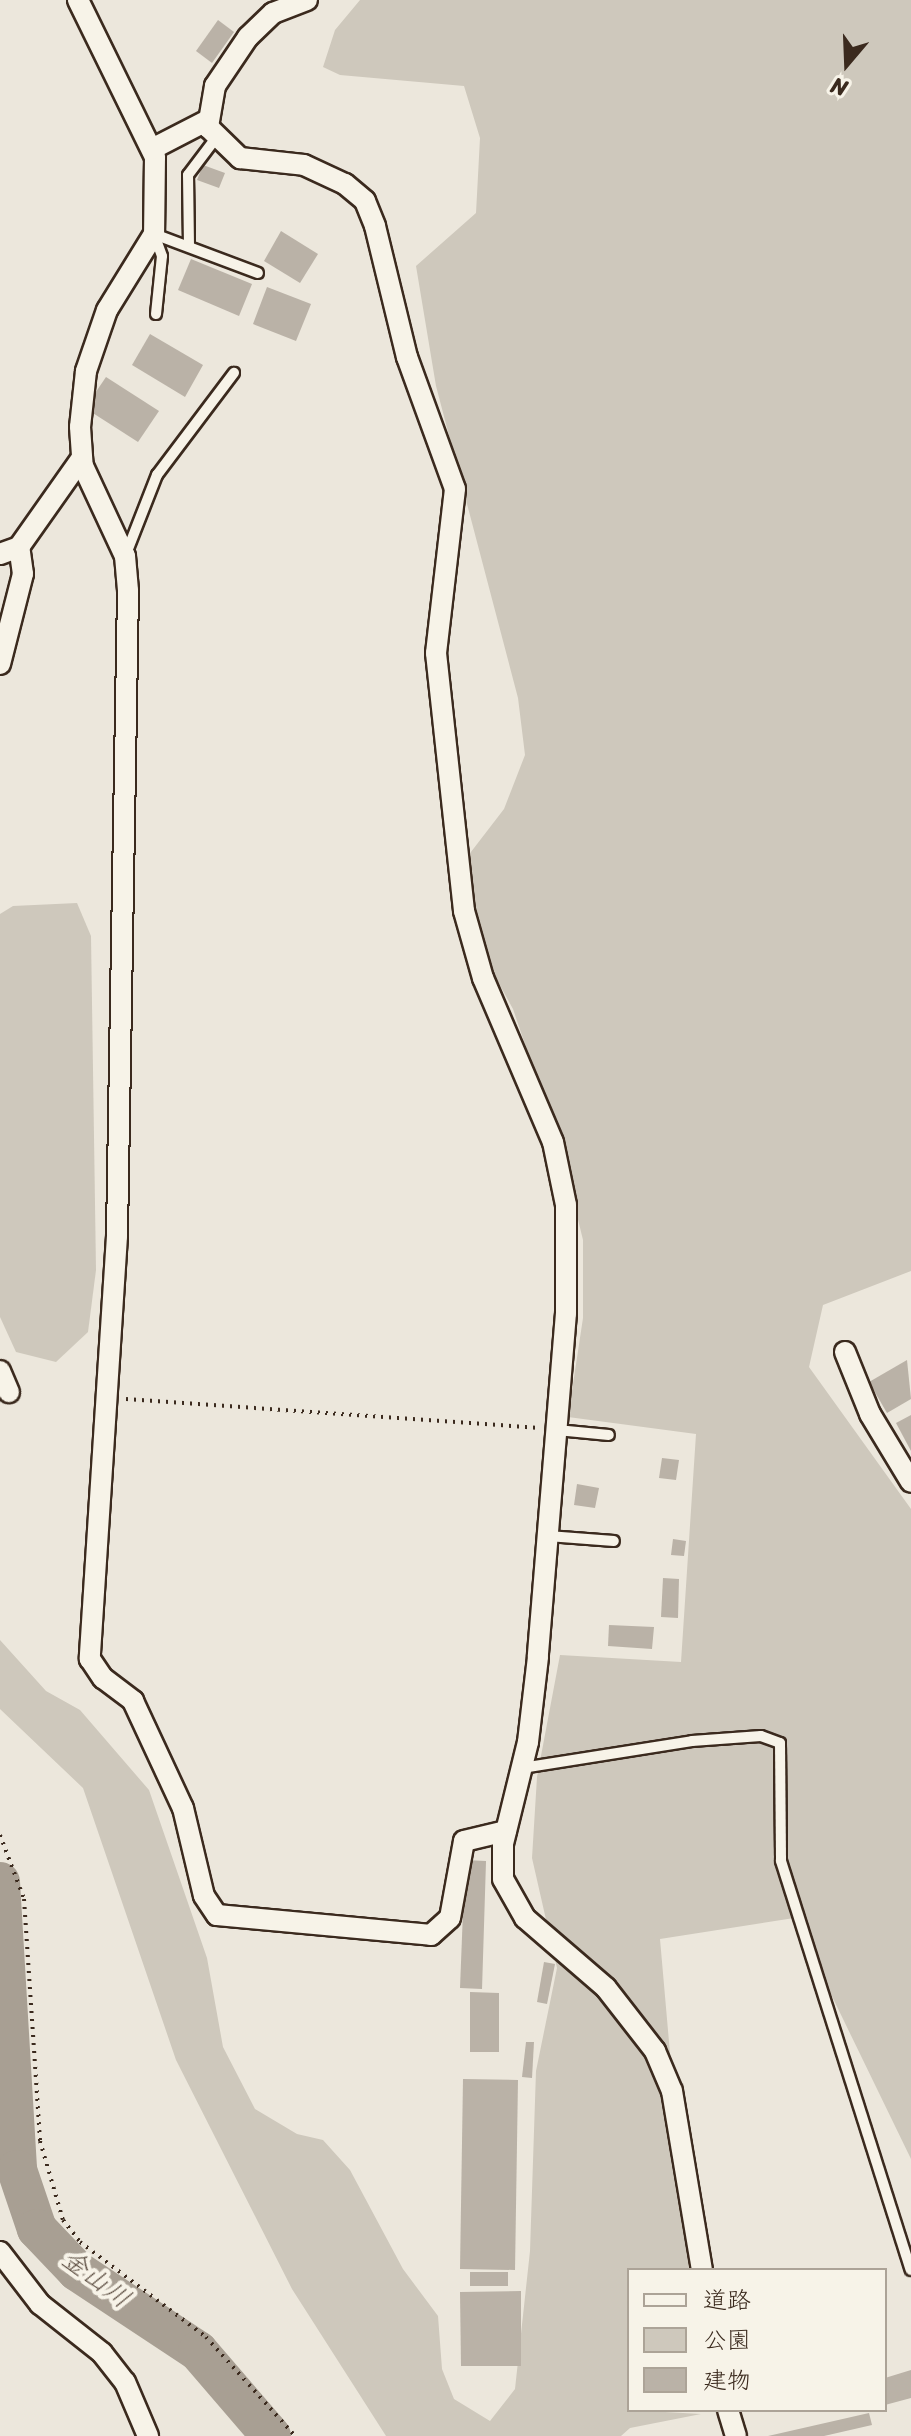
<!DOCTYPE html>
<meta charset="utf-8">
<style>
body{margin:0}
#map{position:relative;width:911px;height:2436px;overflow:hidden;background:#ece7dc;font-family:Sriracha,"Klee One",sans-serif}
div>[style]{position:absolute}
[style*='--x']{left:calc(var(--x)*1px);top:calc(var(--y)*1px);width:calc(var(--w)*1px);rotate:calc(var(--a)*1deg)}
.green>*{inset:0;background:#cec8bc}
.river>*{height:40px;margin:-20px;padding:0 20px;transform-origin:20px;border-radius:20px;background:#a89f93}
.building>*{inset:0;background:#bab2a7}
.path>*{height:4px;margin-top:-2px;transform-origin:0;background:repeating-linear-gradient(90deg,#3b2a1e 0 2px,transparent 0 8px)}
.roads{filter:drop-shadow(2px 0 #3b2a1e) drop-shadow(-2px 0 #3b2a1e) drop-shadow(0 2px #3b2a1e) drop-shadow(0 -2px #3b2a1e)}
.service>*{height:10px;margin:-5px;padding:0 5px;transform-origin:5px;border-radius:5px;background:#f7f3e8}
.minor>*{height:20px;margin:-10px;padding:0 10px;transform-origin:10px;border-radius:10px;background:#f7f3e8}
span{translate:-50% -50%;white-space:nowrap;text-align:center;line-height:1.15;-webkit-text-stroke:8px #f7f3e8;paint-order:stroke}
.water-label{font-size:26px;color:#615347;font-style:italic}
.legend{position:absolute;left:627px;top:2268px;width:260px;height:144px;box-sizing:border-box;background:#f7f3e8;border:2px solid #aca397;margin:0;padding:10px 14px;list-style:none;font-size:24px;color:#3b2a1e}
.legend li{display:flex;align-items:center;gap:16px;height:40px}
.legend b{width:40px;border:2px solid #aca397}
.north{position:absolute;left:807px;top:24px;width:80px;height:80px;-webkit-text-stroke:6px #f7f3e8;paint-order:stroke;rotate:199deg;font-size:22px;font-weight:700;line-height:32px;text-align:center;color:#3b2a1e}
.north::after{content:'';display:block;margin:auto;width:28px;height:36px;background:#3b2a1e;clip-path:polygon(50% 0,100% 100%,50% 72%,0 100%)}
</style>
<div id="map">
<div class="green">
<i style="clip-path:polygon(360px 0,911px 0,911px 1271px,823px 1305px,809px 1367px,911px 1509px,911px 2159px,794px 1918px,660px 1939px,689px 2270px,629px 2270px,629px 2410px,701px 2414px,630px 2428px,621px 2436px,386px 2436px,292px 2289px,176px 2060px,83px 1788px,0 1709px,0 1640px,46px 1691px,80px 1710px,149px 1790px,207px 1958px,223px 2047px,255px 2109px,297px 2134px,323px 2140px,350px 2170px,403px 2269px,438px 2316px,442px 2369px,454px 2399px,490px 2421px,515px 2389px,530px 2251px,536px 2071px,557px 1968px,532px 1858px,537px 1777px,560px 1655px,681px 1662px,696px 1434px,568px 1417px,583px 1318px,583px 1240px,561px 1150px,513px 1009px,485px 958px,473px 904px,454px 874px,504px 809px,525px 755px,518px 698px,436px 386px,416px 266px,476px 213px,480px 138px,464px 86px,340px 75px,323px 67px,335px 30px)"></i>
<i style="clip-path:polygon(77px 903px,91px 936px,96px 1270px,88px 1332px,56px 1362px,16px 1352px,0 1317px,0 914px,13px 906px)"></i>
</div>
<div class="river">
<i style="--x:0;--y:1882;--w:289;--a:86.6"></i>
<i style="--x:17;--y:2170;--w:62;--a:71.3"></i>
<i style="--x:37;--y:2229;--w:58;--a:46.4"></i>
<i style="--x:77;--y:2271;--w:145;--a:33.5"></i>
<i style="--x:198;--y:2351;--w:112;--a:49.3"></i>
</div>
<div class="building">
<i style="clip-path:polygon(218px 20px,234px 32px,212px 63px,196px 51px)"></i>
<i style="clip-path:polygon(203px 165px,225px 173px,219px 188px,197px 180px)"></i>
<i style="clip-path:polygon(281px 231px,318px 254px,300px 283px,264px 261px)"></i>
<i style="clip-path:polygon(191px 259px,252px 284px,239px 316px,178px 290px)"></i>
<i style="clip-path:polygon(267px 287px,311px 304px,296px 341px,253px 324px)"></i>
<i style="clip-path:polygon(150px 334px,203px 365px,185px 397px,132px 365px)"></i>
<i style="clip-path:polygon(106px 377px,159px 411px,138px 442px,85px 408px)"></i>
<i style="clip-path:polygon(907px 1360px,911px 1399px,887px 1413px,869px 1382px)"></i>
<i style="clip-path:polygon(911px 1415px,911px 1451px,896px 1423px)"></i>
<i style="clip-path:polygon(662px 1458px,679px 1460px,676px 1480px,659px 1478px)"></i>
<i style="clip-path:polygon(577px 1484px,599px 1488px,595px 1508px,574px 1505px)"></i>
<i style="clip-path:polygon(673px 1539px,686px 1541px,684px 1556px,671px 1555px)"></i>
<i style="clip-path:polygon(663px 1578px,679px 1579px,678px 1618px,661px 1617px)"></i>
<i style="clip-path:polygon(609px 1625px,654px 1627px,652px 1649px,608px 1646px)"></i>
<i style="clip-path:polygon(465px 1860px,486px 1861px,482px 1989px,460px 1988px)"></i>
<i style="clip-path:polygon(544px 1962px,555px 1964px,547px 2004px,537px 2002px)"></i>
<i style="clip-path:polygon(470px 1992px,499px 1993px,499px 2052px,470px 2052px)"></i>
<i style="clip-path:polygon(526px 2042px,534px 2042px,532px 2078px,522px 2077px)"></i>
<i style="clip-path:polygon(463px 2079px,518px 2080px,515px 2270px,460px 2269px)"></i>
<i style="clip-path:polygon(470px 2272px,508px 2272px,508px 2286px,470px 2286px)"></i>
<i style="clip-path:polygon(521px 2291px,521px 2366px,461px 2366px,460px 2292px)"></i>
<i style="clip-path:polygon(911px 2370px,911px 2398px,885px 2405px,885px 2378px)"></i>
<i style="clip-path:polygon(869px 2413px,872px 2425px,824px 2436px,768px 2436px)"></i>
</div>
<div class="path">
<i style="--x:126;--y:1399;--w:411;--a:4"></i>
<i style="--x:0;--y:1835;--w:68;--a:69.4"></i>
<i style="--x:24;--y:1899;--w:243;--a:86.2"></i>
<i style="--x:40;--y:2141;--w:82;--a:73.8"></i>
<i style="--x:63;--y:2220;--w:28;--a:52"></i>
<i style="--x:80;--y:2242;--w:158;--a:37"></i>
<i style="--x:206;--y:2337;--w:133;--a:48"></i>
</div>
<div class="roads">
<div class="service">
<i style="--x:189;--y:246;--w:71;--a:-90.8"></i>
<i style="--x:188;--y:175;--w:46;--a:-52.9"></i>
<i style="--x:156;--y:314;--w:58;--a:-84.1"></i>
<i style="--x:162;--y:256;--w:23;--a:-110"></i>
<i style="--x:154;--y:234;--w:111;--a:20.6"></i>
<i style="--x:126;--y:554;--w:85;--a:-68.6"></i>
<i style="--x:157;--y:475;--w:128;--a:-53"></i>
<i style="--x:557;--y:1430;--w:52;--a:5.5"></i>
<i style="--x:548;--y:1536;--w:66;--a:4.3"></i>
<i style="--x:522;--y:1768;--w:172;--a:-9"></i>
<i style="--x:692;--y:1741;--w:69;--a:-4.1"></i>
<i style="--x:761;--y:1736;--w:20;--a:20"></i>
<i style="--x:780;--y:1743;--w:118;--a:89.5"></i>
<i style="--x:781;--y:1861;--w:429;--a:72.4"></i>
</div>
<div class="minor">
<i style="--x:78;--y:0;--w:175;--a:63.9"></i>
<i style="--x:155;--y:157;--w:77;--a:90.7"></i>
<i style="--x:154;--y:234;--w:89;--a:121.7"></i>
<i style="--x:107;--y:310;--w:65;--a:109"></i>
<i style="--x:86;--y:371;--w:56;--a:96.1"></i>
<i style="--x:80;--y:427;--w:39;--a:86"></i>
<i style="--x:83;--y:466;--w:99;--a:65"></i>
<i style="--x:125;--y:556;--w:35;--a:85"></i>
<i style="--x:128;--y:591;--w:645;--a:90.98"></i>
<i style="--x:117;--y:1236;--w:424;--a:93.7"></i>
<i style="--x:90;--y:1659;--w:23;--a:56"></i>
<i style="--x:103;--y:1678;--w:38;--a:37"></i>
<i style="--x:133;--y:1701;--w:118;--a:65"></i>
<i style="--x:183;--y:1808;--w:90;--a:76.6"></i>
<i style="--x:204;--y:1896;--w:23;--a:56"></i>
<i style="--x:217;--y:1915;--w:215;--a:5.3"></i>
<i style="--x:431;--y:1935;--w:25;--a:-42"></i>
<i style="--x:450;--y:1918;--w:78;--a:-79.7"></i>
<i style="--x:464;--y:1841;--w:43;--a:-13.4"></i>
<i style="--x:307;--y:0;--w:36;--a:159"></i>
<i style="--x:273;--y:13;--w:35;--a:136"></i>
<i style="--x:248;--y:37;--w:59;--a:124"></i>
<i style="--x:215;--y:86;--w:42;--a:99.7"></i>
<i style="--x:208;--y:127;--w:45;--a:44.1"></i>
<i style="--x:240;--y:158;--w:64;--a:6.2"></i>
<i style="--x:304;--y:165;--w:45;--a:24.9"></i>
<i style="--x:345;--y:184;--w:26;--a:40"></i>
<i style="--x:365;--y:201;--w:27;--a:68"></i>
<i style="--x:375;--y:226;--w:135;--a:76.3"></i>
<i style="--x:407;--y:357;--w:140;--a:70"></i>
<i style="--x:455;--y:489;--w:165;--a:96.6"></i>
<i style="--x:436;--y:653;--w:260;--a:83.8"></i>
<i style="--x:464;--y:911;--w:70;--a:74.2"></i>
<i style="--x:483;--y:978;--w:178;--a:66.9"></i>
<i style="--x:553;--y:1142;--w:64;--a:78.3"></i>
<i style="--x:566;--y:1205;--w:108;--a:90"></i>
<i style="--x:566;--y:1313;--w:345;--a:94.7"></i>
<i style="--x:538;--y:1657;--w:86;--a:96.7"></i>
<i style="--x:528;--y:1742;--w:105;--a:103.8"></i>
<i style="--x:503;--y:1844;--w:35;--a:90"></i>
<i style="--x:503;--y:1879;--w:45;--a:60.6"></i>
<i style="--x:525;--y:1918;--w:107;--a:40.8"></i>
<i style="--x:606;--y:1988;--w:80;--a:52.1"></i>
<i style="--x:655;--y:2051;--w:43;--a:67"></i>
<i style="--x:672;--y:2091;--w:181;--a:80.5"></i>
<i style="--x:152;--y:149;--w:63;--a:-27.4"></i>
<i style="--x:0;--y:554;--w:20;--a:-20"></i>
<i style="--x:19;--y:547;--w:108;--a:-54.8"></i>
<i style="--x:0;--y:664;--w:93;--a:-75.7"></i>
<i style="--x:23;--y:574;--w:27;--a:-98"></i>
<i style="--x:845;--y:1352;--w:67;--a:68"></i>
<i style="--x:870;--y:1414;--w:79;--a:58.9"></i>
<i style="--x:0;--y:1371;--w:23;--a:67"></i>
<i style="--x:0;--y:2252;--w:66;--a:52.4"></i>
<i style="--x:40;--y:2304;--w:79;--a:38.3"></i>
<i style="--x:102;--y:2353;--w:37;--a:52"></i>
<i style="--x:125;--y:2382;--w:59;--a:66.9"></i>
<i style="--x:728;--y:2410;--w:27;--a:73"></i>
</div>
</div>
<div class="water-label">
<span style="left:96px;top:2279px;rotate:37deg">金山川</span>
</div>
<ul class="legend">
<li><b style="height:10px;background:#f7f3e8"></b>道路</li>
<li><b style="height:22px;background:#cec8bc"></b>公園</li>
<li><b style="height:22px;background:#bab2a7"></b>建物</li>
</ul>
<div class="north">N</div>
</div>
